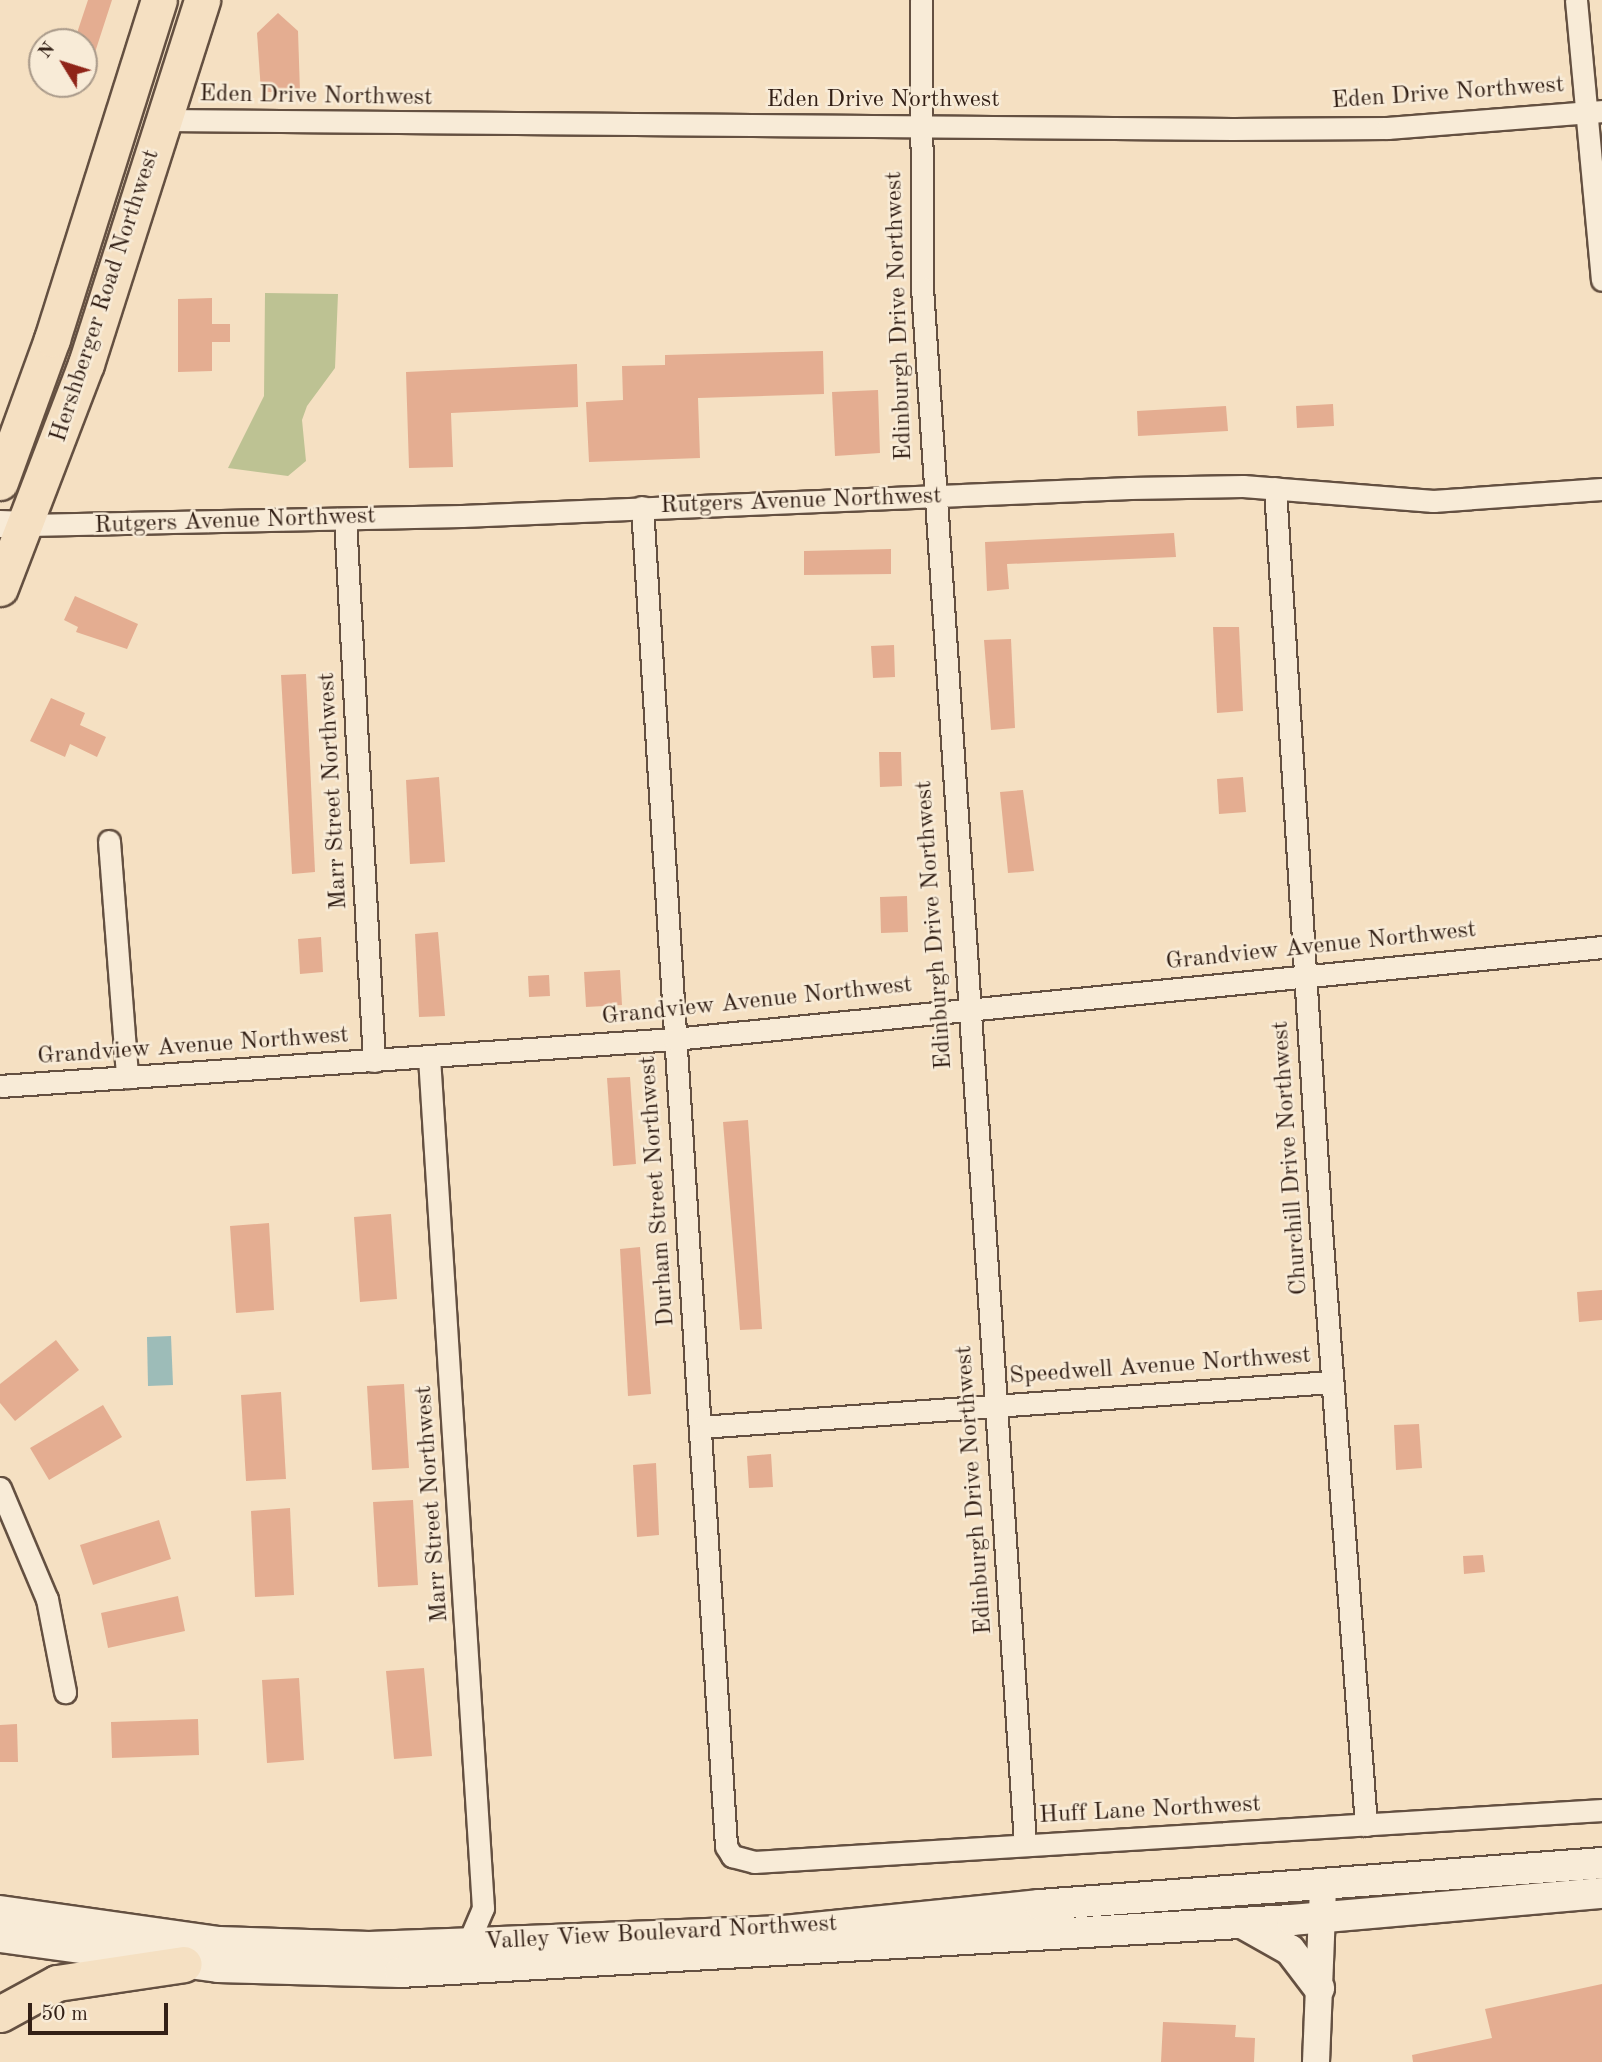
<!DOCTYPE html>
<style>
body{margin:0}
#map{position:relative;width:1602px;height:2062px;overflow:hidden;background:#f5e0c2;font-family:"Old Standard TT",serif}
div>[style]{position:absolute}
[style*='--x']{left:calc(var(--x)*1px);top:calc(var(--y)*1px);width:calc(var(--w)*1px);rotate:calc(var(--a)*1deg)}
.green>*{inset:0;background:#bdc293}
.water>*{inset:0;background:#9dbcb8}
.building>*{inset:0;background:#e4ad91}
.roads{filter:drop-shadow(2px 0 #645041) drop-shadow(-2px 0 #645041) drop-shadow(0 2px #645041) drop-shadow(0 -2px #645041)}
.minor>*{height:21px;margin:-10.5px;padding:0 10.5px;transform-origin:10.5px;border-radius:10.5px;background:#f8ebd7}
.tertiary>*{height:26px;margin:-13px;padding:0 13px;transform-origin:13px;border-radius:13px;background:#f8ebd7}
.secondary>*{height:30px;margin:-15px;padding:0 15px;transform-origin:15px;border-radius:15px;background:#f8ebd7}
.primary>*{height:35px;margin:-17.5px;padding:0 17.5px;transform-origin:17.5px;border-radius:17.5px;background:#f5e0c2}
span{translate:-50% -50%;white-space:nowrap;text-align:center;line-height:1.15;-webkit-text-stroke:5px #f8ebd7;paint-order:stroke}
.street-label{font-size:24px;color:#332016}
.north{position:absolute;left:28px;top:28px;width:70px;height:70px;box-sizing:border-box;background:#f8ebd7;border:2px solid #a99a8a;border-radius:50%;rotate:308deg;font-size:19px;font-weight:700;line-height:28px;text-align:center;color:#332016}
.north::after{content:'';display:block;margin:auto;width:24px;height:32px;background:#8f2418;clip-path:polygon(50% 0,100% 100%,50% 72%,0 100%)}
.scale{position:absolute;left:28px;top:2003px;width:140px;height:32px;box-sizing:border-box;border:4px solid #332016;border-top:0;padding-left:9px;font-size:21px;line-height:24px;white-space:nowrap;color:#332016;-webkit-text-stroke:5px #f8ebd7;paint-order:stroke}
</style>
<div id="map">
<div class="green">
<i style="clip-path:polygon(265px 293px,338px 294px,335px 368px,307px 406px,302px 420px,306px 461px,288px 476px,228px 468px,264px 396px)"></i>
</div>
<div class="water">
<i style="clip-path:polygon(171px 1336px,173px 1385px,148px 1386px,147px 1337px)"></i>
</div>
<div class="building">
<i style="clip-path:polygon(88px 0,112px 0,87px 77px,84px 42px,74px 42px)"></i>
<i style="clip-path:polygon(278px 13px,298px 31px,300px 92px,261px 92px,257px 33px)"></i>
<i style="clip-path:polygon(212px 298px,212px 324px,230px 324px,230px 342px,212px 342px,212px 371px,178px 372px,178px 299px)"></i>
<i style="clip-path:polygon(823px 351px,824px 394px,698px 398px,700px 458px,589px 462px,586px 402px,623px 400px,622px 366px,665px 365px,665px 355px)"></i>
<i style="clip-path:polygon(577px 364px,578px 407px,451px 413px,453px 467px,409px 468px,406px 372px)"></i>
<i style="clip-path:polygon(878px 390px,880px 453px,835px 456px,832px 392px)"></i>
<i style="clip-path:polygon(1333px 404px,1334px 426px,1297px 428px,1296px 406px)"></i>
<i style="clip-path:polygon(1226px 406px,1228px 431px,1138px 436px,1137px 411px)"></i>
<i style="clip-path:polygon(1174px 533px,1176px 557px,1007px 564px,1009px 589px,987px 591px,985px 542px)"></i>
<i style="clip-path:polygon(891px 549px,891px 574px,804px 575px,804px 551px)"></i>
<i style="clip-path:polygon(75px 596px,138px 624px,127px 649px,76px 632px,78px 627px,64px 620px)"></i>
<i style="clip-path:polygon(1213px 627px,1239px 627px,1243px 711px,1217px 713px)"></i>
<i style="clip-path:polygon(1011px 639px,1015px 728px,991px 730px,984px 640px)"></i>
<i style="clip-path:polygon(894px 645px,895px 677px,873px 678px,871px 646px)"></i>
<i style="clip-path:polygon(306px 674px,315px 872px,292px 874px,281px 675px)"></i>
<i style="clip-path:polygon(51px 698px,85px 713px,80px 725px,106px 737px,97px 757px,70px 744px,65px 757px,30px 741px)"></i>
<i style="clip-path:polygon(879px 752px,901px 752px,902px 786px,880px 787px)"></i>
<i style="clip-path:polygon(439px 777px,445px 862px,410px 864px,406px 780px)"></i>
<i style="clip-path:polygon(1243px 777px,1246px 812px,1219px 814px,1217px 779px)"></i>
<i style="clip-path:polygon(1023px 790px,1034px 871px,1008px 873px,1000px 792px)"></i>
<i style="clip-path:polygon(907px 896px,908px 932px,881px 933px,880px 897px)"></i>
<i style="clip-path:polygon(438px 932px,445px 1016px,419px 1017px,415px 934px)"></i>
<i style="clip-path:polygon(321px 937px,323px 972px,300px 974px,298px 939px)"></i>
<i style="clip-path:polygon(620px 970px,622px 1005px,586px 1007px,584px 972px)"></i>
<i style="clip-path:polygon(549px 975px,550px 996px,529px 997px,528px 976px)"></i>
<i style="clip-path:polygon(630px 1077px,636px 1164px,613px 1166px,607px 1078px)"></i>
<i style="clip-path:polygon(748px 1120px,762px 1329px,740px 1330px,723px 1122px)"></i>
<i style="clip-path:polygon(391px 1214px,397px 1299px,360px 1302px,354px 1217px)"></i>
<i style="clip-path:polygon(269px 1223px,274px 1310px,236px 1313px,230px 1226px)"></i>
<i style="clip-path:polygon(640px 1247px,651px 1394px,628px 1396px,620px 1249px)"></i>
<i style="clip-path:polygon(1602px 1290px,1602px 1320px,1579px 1322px,1577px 1292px)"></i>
<i style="clip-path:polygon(56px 1340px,79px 1370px,15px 1421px,0 1403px,0 1384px)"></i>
<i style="clip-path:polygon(404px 1384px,409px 1468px,372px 1470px,367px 1386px)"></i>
<i style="clip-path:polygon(281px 1392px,286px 1479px,246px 1481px,241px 1395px)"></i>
<i style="clip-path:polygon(103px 1405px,122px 1437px,49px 1480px,30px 1448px)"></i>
<i style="clip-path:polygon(1419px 1424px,1422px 1468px,1396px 1470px,1394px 1425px)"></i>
<i style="clip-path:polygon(771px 1454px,773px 1487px,749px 1488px,747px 1456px)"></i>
<i style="clip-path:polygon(656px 1463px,659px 1535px,637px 1537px,633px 1465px)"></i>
<i style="clip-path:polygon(413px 1500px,418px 1585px,378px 1587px,373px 1502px)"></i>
<i style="clip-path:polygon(290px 1508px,294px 1595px,255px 1597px,251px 1511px)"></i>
<i style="clip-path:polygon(159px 1520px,171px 1559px,93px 1585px,80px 1545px)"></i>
<i style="clip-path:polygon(1483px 1555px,1485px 1572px,1464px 1574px,1463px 1556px)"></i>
<i style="clip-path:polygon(178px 1596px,185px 1631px,108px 1648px,101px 1613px)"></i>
<i style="clip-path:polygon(424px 1668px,432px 1756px,394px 1759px,386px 1671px)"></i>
<i style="clip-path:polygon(299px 1678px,304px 1760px,267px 1763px,262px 1680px)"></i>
<i style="clip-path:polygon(198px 1719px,199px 1755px,112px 1758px,111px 1722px)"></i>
<i style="clip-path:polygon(17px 1724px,18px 1762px,0 1762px,0 1725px)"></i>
<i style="clip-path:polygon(1602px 1984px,1602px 2062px,1413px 2062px,1412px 2055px,1492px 2038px,1485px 2009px)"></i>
<i style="clip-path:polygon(1163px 2022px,1236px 2025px,1235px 2037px,1255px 2038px,1254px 2062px,1161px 2062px)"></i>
</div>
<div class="roads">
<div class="minor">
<i style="--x:921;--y:0;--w:288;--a:89.8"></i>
<i style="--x:922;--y:288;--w:1559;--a:86.21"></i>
<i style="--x:1576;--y:0;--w:281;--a:84.7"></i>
<i style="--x:163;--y:120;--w:1070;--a:0.48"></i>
<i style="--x:1233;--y:129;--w:155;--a:-0.4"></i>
<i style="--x:1388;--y:128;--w:215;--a:-4.5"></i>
<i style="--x:1275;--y:488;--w:743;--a:86.45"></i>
<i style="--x:1321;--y:1230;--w:597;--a:85.67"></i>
<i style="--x:642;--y:507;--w:1342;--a:86.41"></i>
<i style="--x:726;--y:1846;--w:12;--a:59"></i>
<i style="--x:732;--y:1856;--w:23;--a:15"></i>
<i style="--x:754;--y:1862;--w:850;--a:-3.51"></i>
<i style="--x:345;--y:519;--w:543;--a:86.94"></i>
<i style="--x:28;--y:525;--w:434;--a:-1.2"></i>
<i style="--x:462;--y:516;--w:669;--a:-2.4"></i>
<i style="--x:1130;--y:488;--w:113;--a:-1"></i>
<i style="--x:1243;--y:486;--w:191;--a:4.5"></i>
<i style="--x:1433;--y:501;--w:169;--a:-4.1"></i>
<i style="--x:109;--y:841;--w:237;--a:85.6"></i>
<i style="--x:429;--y:1057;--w:853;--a:86.37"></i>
<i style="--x:483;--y:1908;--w:39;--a:113"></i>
<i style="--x:0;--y:1086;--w:676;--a:-3.99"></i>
<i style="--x:674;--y:1039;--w:933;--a:-5.66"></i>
<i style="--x:700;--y:1427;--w:633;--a:-4.08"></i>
<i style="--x:0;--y:1488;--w:121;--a:67.1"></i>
<i style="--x:47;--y:1599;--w:95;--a:79"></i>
</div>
<div class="tertiary">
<i style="--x:0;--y:524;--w:28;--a:2"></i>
<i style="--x:1316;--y:2062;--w:177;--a:-87.7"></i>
</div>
<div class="secondary">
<i style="--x:0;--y:1911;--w:221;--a:8.1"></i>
<i style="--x:219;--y:1942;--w:150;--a:1.9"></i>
<i style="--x:369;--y:1947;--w:415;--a:-2.2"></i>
<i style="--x:784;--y:1931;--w:257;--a:-5.8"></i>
<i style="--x:1040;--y:1905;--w:564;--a:-4.27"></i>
<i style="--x:1242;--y:1923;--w:55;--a:29.4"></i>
<i style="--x:1290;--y:1950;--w:48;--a:52.7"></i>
<i style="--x:0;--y:1937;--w:220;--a:7.8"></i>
<i style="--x:218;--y:1967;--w:182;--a:1.6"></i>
<i style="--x:400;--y:1972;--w:894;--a:-3.34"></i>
<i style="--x:1292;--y:1920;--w:311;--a:-5"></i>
</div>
<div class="primary">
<i style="--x:0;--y:482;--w:152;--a:-70"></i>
<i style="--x:52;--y:339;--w:355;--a:-72.5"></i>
<i style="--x:0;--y:588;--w:240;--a:-69"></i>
<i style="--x:86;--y:364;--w:382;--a:-72.3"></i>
<i style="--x:0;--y:2014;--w:65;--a:-28.5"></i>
<i style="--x:57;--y:1983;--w:128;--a:-8.5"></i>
</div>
</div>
<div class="street-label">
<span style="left:1448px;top:94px;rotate:-4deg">Eden Drive Northwest</span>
<span style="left:316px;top:97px;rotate:1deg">Eden Drive Northwest</span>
<span style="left:883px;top:101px">Eden Drive Northwest</span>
<span style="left:106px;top:296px;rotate:-72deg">Hershberger Road Northwest</span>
<span style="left:900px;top:316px;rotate:-92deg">Edinburgh Drive Northwest</span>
<span style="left:801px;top:502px;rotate:-2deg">Rutgers Avenue Northwest</span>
<span style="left:235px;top:522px;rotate:-2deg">Rutgers Avenue Northwest</span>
<span style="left:334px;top:791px;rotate:-93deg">Marr Street Northwest</span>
<span style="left:935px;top:925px;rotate:-94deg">Edinburgh Drive Northwest</span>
<span style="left:1321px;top:947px;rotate:-6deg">Grandview Avenue Northwest</span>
<span style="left:757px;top:1002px;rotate:-6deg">Grandview Avenue Northwest</span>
<span style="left:193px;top:1047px;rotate:-4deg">Grandview Avenue Northwest</span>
<span style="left:1291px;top:1158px;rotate:-94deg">Churchill Drive Northwest</span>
<span style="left:658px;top:1191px;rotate:-94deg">Durham Street Northwest</span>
<span style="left:1160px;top:1367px;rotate:-4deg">Speedwell Avenue Northwest</span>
<span style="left:975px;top:1490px;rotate:-94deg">Edinburgh Drive Northwest</span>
<span style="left:433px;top:1504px;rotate:-94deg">Marr Street Northwest</span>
<span style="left:1150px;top:1811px;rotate:-3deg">Huff Lane Northwest</span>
<span style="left:661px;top:1934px;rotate:-3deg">Valley View Boulevard Northwest</span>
</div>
<div class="north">N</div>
<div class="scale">50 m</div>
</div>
